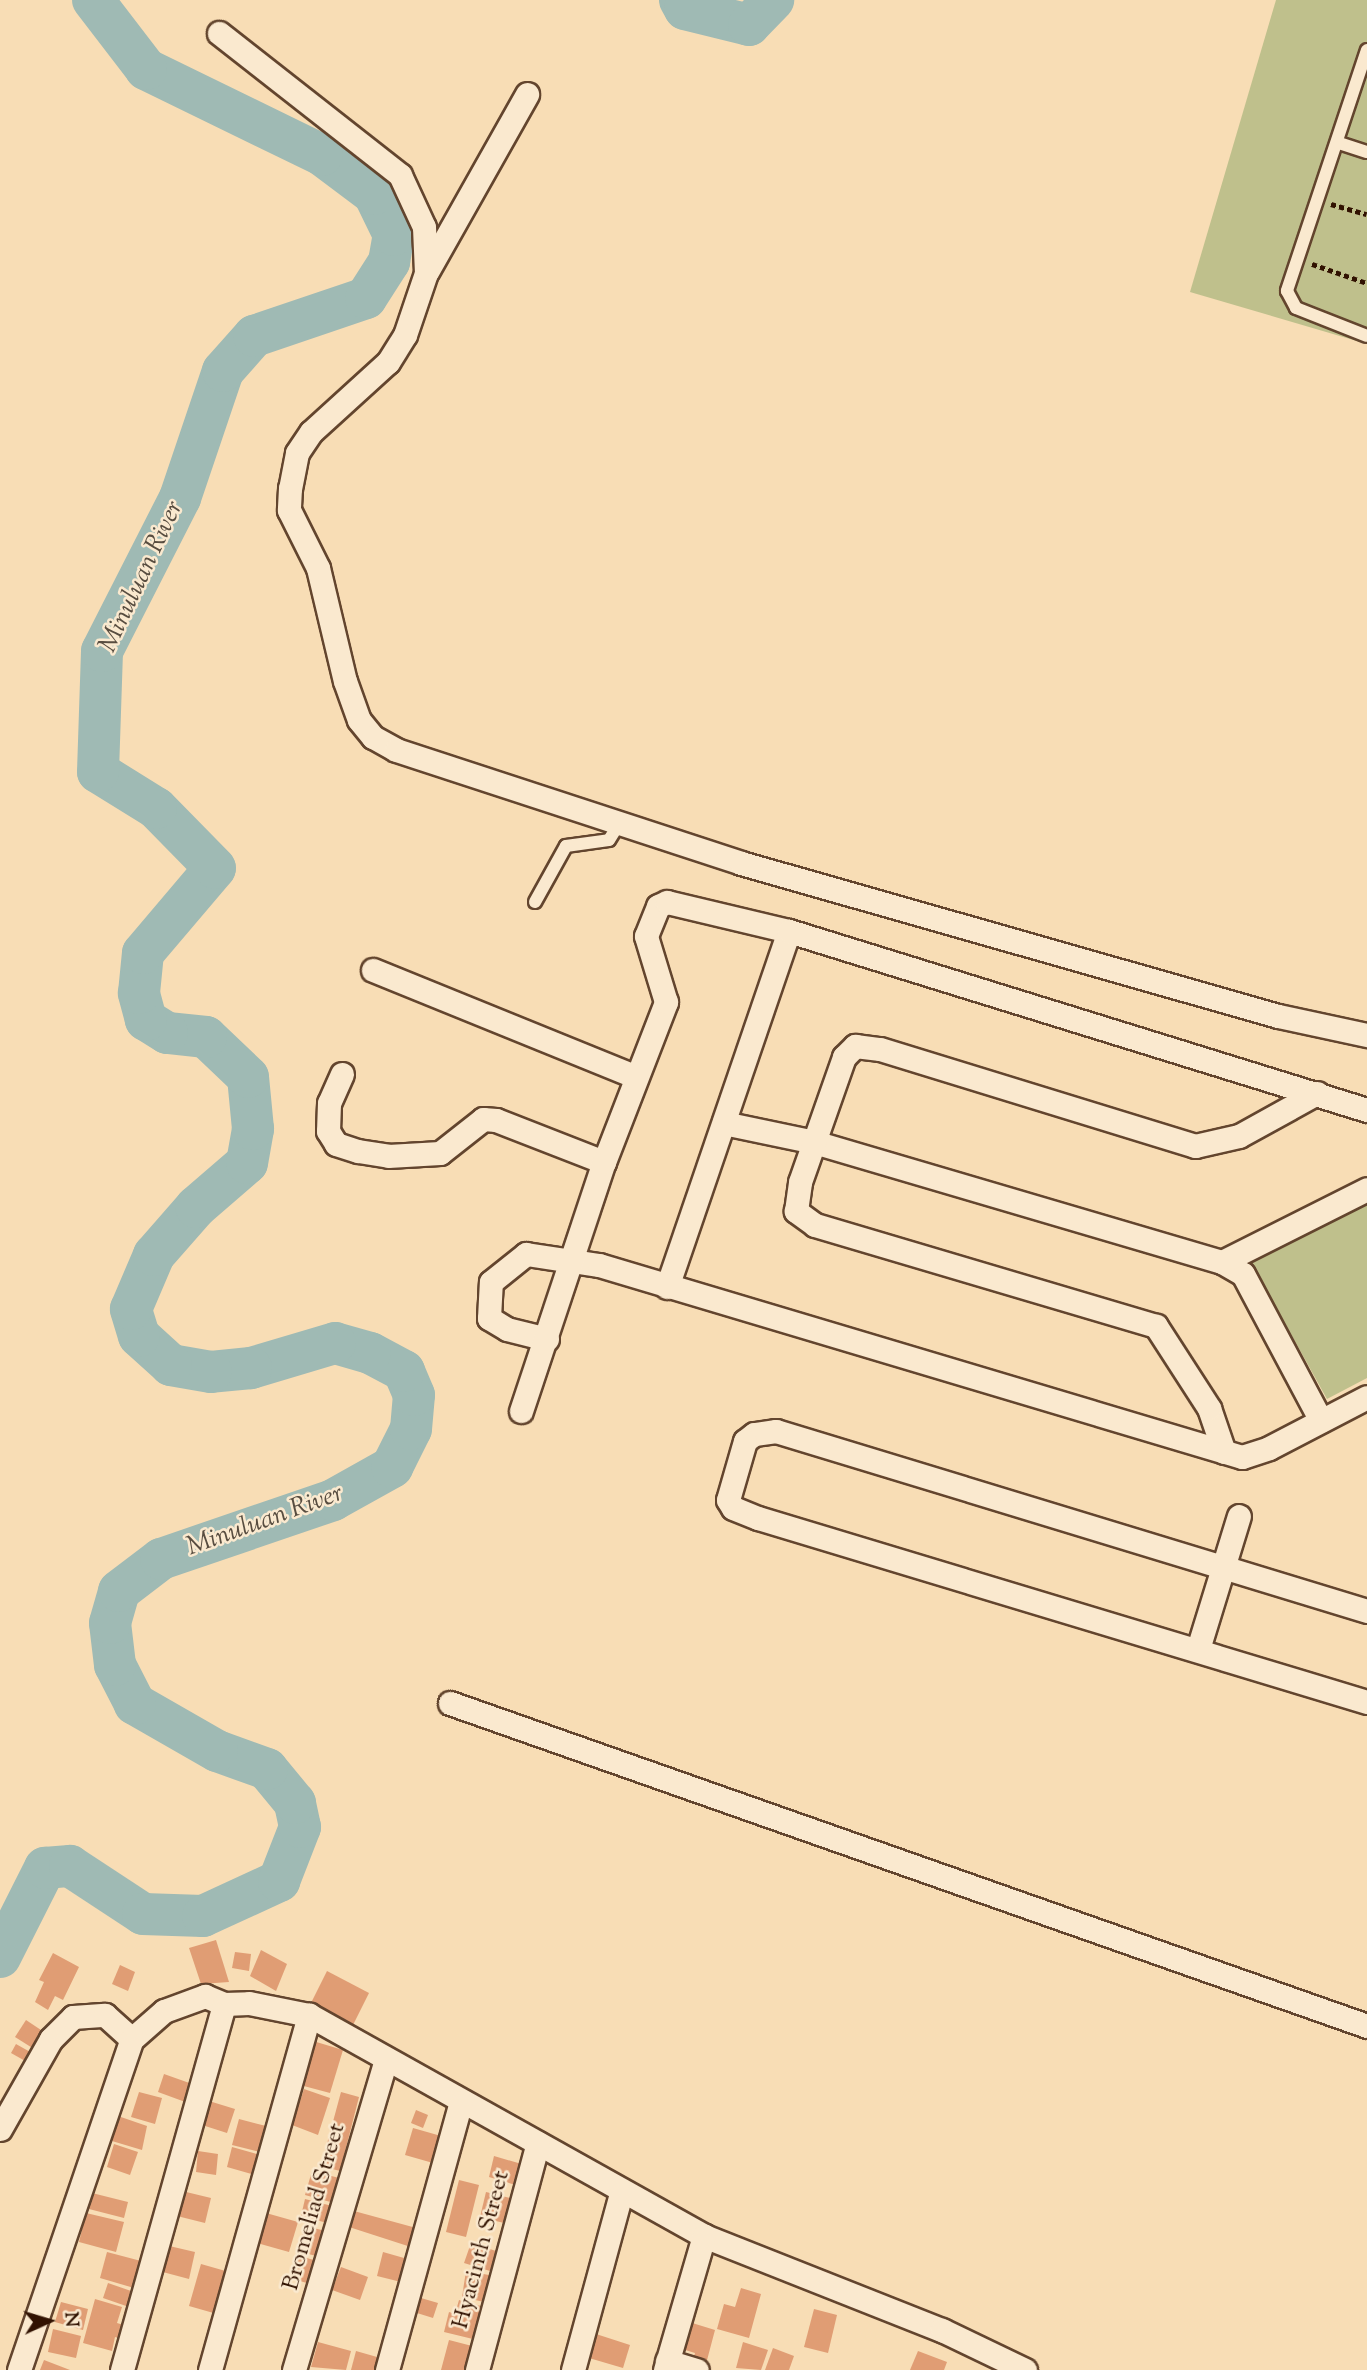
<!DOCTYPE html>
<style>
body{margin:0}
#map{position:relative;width:1367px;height:2370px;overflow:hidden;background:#f8ddb5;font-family:"Sorts Mill Goudy",serif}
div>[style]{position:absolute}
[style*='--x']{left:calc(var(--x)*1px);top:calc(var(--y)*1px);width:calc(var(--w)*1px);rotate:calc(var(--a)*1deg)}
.green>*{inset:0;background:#bfc08c}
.river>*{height:42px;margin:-21px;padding:0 21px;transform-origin:21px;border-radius:21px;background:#9fbab4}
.building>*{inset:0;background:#e09d74}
.path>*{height:4.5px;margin-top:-2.25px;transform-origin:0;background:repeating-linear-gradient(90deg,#311201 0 5px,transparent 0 8.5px)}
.roads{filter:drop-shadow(2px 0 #63452e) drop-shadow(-2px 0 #63452e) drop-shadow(0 2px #63452e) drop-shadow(0 -2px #63452e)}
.lane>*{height:12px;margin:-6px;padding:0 6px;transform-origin:6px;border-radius:6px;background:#fae9cf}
.street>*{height:23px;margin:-11.5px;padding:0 11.5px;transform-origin:11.5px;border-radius:11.5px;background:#fae9cf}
span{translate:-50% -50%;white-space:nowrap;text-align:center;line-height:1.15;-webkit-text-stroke:5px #fae9cf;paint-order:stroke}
.street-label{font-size:24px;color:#311201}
.water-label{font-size:26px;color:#584d40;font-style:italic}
.north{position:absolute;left:14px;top:2286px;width:70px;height:70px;-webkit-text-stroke:5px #fae9cf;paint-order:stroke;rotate:86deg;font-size:19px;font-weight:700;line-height:28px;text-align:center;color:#311201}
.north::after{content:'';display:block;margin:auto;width:24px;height:32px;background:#311201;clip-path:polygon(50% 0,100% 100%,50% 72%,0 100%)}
</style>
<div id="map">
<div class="green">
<i style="clip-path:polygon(1276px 0,1367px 0,1367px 344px,1190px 292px)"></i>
<i style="clip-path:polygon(1367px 1194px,1367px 1378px,1327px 1399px,1246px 1253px)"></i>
</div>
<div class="river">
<i style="--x:680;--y:0;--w:10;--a:61"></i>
<i style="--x:685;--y:9;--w:66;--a:14"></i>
<i style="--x:749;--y:25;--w:35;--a:-46"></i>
<i style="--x:0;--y:1957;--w:100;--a:-63.2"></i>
<i style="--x:45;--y:1868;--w:25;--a:-5"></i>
<i style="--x:70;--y:1866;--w:87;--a:33.3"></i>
<i style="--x:143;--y:1914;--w:60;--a:1.9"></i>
<i style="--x:203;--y:1916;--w:84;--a:-24.7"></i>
<i style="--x:279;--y:1881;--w:58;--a:-68.7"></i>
<i style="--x:300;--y:1827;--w:25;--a:-102"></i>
<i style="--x:295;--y:1803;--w:44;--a:-129.5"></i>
<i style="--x:267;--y:1769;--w:53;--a:-160.2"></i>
<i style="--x:217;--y:1751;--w:95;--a:-150.2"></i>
<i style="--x:135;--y:1704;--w:44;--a:-117.1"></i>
<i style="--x:115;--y:1665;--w:42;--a:-96.8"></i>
<i style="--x:110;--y:1623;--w:33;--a:-74"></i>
<i style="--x:119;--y:1591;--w:53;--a:-37.3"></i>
<i style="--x:161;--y:1559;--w:182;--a:-18.9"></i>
<i style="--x:333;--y:1500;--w:68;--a:-29.2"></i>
<i style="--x:392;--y:1467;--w:42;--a:-63.4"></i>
<i style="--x:411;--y:1429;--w:34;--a:-85"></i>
<i style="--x:414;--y:1395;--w:26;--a:-113"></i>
<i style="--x:404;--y:1371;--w:38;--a:-152"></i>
<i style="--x:370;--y:1353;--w:36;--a:-164"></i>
<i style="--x:335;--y:1343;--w:88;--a:163.4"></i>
<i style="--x:251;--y:1368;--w:40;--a:174.3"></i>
<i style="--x:211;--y:1372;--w:41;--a:-170.1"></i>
<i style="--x:171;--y:1365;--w:43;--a:-137.8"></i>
<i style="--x:139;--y:1336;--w:28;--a:-107"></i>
<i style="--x:131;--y:1309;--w:59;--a:-66.9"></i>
<i style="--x:154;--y:1255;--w:64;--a:-48.8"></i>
<i style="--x:196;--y:1207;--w:67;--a:-40.8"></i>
<i style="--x:247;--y:1163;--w:35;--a:-80"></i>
<i style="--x:253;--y:1129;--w:52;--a:-95.5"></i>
<i style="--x:248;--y:1077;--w:58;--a:-136.4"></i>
<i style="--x:206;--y:1037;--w:39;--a:-174"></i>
<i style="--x:167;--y:1033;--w:25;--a:-148"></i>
<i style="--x:146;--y:1020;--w:28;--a:-105"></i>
<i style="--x:139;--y:993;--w:40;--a:-84.3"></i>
<i style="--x:143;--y:953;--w:111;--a:-49.7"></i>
<i style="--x:215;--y:868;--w:84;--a:-134.5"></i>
<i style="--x:156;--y:808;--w:68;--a:-148.2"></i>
<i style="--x:98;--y:772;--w:121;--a:-88.1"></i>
<i style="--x:102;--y:651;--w:172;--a:-63"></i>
<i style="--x:180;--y:498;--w:134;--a:-71.3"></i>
<i style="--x:223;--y:371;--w:47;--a:-48.5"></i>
<i style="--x:254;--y:336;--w:118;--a:-18.7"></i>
<i style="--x:366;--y:298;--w:43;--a:-57.4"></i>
<i style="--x:389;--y:262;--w:27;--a:-80"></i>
<i style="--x:394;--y:235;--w:46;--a:-116"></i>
<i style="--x:374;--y:194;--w:65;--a:-143.1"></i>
<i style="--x:322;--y:155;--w:196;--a:-154"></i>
<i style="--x:146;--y:69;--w:87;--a:-127.5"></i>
</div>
<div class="building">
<i style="clip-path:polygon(216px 1940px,229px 1982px,201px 1984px,189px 1948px)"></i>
<i style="clip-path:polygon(261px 1950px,287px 1964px,276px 1991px,250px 1976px)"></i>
<i style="clip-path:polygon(235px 1952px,251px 1954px,249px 1971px,232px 1968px)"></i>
<i style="clip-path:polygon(53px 1953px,79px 1967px,63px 2000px,55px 1996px,48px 2010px,35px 2002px,44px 1982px,39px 1980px)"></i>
<i style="clip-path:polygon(120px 1965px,135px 1972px,128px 1991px,112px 1984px)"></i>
<i style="clip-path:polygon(327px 1971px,369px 1993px,353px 2025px,311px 2003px)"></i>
<i style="clip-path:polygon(26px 2020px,44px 2032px,34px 2049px,15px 2037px)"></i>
<i style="clip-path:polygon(313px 2041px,343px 2050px,330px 2093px,300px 2085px)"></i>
<i style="clip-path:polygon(16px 2044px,32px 2053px,27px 2062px,11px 2053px)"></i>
<i style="clip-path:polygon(164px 2074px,195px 2085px,188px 2103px,158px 2092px)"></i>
<i style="clip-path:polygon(304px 2089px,330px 2098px,318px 2135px,292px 2125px)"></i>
<i style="clip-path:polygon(139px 2092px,162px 2098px,155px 2124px,131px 2117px)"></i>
<i style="clip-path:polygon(341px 2092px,359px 2097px,340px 2171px,321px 2166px)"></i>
<i style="clip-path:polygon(209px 2101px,235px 2109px,227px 2133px,202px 2125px)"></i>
<i style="clip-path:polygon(416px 2110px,428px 2115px,423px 2128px,411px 2123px)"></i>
<i style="clip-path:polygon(118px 2116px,147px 2126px,142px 2150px,112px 2141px)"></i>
<i style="clip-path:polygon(239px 2119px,266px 2126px,260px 2152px,232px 2145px)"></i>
<i style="clip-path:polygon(413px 2128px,441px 2136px,433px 2163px,405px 2155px)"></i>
<i style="clip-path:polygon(114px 2144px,138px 2152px,130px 2175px,107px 2167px)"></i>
<i style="clip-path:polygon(232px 2147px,260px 2155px,255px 2175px,227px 2167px)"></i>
<i style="clip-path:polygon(198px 2151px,218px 2154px,216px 2175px,196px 2172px)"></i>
<i style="clip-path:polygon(494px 2156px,525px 2165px,519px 2186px,489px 2177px)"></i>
<i style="clip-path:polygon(312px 2171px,347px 2180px,334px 2203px,305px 2195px)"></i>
<i style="clip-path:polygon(459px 2180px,479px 2185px,466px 2237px,446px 2232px)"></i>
<i style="clip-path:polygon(182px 2191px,211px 2198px,205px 2223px,177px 2216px)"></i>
<i style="clip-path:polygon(486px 2192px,514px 2199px,508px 2224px,480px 2217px)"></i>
<i style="clip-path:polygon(92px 2193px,128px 2202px,124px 2218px,89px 2209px)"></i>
<i style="clip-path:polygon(305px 2199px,336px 2207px,331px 2224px,301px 2216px)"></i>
<i style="clip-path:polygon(354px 2211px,420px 2229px,414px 2248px,349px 2227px)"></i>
<i style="clip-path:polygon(86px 2213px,124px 2222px,116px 2252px,79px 2242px)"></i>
<i style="clip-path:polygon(266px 2213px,298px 2222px,289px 2252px,257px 2243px)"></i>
<i style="clip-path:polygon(305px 2226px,330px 2232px,323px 2258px,298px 2251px)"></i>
<i style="clip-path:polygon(471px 2243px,496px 2251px,490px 2271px,464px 2263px)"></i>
<i style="clip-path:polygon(165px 2245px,195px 2252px,189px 2279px,159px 2271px)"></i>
<i style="clip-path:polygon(107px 2252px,141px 2261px,134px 2288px,100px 2278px)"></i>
<i style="clip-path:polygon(383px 2252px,411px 2260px,405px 2283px,377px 2276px)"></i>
<i style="clip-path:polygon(296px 2255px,321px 2262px,314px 2285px,289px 2278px)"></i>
<i style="clip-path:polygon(201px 2264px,229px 2272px,217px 2314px,189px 2306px)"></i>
<i style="clip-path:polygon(341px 2267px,368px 2277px,360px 2300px,332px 2290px)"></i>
<i style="clip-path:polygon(466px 2271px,489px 2275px,484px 2302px,462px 2297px)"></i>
<i style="clip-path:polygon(108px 2283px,134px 2292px,129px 2307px,103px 2298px)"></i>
<i style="clip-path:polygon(741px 2288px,761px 2294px,749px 2338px,717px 2329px,724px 2304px,735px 2307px)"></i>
<i style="clip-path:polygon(421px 2298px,438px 2303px,433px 2318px,417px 2313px)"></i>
<i style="clip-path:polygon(95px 2299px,122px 2307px,117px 2323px,127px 2326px,124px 2340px,115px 2337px,112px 2351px,83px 2343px)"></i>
<i style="clip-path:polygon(459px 2300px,485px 2307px,477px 2340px,444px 2332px,449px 2312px,455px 2314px)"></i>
<i style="clip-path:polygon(61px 2302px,88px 2309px,83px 2330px,55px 2322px)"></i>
<i style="clip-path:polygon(814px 2309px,837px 2315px,828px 2353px,804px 2347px)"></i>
<i style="clip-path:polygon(689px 2322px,715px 2330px,706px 2364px,693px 2360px,695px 2353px,682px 2349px)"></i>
<i style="clip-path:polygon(53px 2329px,81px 2336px,76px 2358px,48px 2352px)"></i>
<i style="clip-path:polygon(596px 2334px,630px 2345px,623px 2368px,589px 2358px)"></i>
<i style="clip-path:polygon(449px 2340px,476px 2347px,470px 2370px,441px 2370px)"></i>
<i style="clip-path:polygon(318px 2342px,351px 2351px,346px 2370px,311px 2367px)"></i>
<i style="clip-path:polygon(743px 2342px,768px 2350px,761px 2370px,736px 2368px)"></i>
<i style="clip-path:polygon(773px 2348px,794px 2356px,789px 2370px,765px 2370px)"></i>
<i style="clip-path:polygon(356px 2351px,384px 2359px,381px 2370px,351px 2370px)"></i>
<i style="clip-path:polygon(918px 2351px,947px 2362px,944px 2370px,910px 2370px)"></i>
<i style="clip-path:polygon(44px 2360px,70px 2370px,40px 2370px)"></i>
</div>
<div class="path">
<i style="--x:1331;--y:204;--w:37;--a:16"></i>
<i style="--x:1312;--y:264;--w:58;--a:19.1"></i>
</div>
<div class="roads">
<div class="lane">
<i style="--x:1367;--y:50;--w:254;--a:108.4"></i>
<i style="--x:1287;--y:291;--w:19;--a:62"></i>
<i style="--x:1296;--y:308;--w:76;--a:21.5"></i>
<i style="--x:1339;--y:143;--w:29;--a:18"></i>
<i style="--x:535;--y:902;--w:64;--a:-61"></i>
<i style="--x:566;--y:846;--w:43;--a:-7.9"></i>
<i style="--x:609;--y:840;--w:19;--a:-58"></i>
</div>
<div class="street">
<i style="--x:219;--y:33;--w:230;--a:38.1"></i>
<i style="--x:400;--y:175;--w:57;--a:65.2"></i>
<i style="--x:424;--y:227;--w:46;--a:87.5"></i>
<i style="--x:426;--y:273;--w:65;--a:108.7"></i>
<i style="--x:405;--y:335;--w:32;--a:122"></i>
<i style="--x:388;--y:362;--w:104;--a:137.7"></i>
<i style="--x:311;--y:432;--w:25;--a:124"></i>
<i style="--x:297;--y:453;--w:36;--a:101"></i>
<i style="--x:290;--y:488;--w:22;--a:93"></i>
<i style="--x:289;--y:510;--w:65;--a:63.4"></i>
<i style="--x:318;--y:568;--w:116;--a:76.6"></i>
<i style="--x:345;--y:681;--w:41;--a:70.3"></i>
<i style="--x:359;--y:720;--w:22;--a:51"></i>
<i style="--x:373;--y:737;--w:26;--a:29"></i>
<i style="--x:396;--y:750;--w:363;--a:18.1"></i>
<i style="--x:741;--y:863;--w:558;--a:15.9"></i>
<i style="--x:1278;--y:1016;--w:91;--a:12.1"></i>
<i style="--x:428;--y:270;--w:202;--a:-60.6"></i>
<i style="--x:373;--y:970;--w:284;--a:22.1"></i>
<i style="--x:342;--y:1074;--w:32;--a:114"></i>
<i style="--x:329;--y:1103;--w:28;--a:92"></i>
<i style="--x:328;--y:1131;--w:15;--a:58"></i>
<i style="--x:336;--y:1144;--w:23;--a:18"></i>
<i style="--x:358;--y:1151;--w:30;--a:9"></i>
<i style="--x:388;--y:1156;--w:52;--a:-3.3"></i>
<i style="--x:440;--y:1153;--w:55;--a:-38.3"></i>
<i style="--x:483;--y:1119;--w:13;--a:4"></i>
<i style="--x:496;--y:1120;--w:116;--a:21.3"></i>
<i style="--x:724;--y:1123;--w:92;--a:11.9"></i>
<i style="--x:814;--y:1142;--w:425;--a:16.4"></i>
<i style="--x:1222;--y:1262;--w:24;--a:30"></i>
<i style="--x:1243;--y:1274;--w:166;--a:62"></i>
<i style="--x:1222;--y:1262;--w:162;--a:-26.7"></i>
<i style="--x:667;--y:1287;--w:376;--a:-71.1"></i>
<i style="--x:547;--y:1339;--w:41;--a:-166"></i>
<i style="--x:507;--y:1329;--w:21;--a:-149"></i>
<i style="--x:489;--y:1318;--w:36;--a:-87"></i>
<i style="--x:491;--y:1282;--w:45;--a:-38.7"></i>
<i style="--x:526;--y:1254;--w:74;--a:8.6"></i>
<i style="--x:599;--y:1265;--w:671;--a:16.63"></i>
<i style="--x:1242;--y:1457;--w:28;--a:-18"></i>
<i style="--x:1269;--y:1448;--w:110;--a:-27.5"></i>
<i style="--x:521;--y:1411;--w:262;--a:-71.6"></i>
<i style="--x:604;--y:1162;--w:172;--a:-68.8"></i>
<i style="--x:666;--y:1002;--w:69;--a:-106.9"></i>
<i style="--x:646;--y:936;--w:32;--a:-68"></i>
<i style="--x:658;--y:906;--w:10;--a:-24"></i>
<i style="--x:667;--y:902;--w:125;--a:13.4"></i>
<i style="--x:789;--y:931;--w:605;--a:17.21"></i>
<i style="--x:1224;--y:1452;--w:46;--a:-108.8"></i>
<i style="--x:1209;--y:1408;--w:98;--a:-122.9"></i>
<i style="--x:1156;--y:1326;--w:356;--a:-163.5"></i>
<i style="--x:815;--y:1225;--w:24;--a:-144"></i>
<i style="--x:796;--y:1211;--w:29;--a:-82"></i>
<i style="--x:800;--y:1182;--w:133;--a:-70.6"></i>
<i style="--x:844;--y:1057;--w:16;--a:-45"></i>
<i style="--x:855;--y:1046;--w:25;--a:7"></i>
<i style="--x:880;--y:1049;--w:330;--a:17.1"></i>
<i style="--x:1195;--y:1146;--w:45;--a:-12.8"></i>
<i style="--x:1239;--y:1136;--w:89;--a:-28.9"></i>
<i style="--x:1367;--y:1611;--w:618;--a:-163.06"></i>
<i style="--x:776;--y:1431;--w:22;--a:172"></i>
<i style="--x:754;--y:1434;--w:11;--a:142"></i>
<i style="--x:745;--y:1441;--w:61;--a:106.1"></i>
<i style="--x:728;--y:1500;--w:9;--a:58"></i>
<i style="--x:733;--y:1508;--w:27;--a:22"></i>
<i style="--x:758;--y:1518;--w:636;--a:16.81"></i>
<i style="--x:1198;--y:1649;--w:139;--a:-72.9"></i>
<i style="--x:450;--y:1703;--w:972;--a:19.4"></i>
<i style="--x:0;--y:2129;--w:103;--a:-60.5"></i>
<i style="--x:51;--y:2039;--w:31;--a:-45"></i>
<i style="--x:73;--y:2017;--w:32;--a:-4"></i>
<i style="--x:105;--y:2015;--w:36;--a:42"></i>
<i style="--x:132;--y:2039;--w:43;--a:-41.2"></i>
<i style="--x:164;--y:2011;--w:44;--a:-20.1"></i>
<i style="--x:205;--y:1996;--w:21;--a:23"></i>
<i style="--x:224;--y:2004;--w:25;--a:-2"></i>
<i style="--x:249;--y:2003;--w:61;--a:11.3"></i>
<i style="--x:309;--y:2015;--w:453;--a:29.2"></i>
<i style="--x:704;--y:2236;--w:256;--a:21.6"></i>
<i style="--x:942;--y:2330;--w:92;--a:25.7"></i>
<i style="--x:667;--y:2361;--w:31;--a:17"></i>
<i style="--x:19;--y:2370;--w:350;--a:-71.2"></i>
<i style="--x:122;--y:2370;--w:380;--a:-74.4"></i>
<i style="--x:210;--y:2370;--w:369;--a:-74.4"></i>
<i style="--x:294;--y:2370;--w:324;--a:-73.5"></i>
<i style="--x:387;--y:2370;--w:278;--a:-74.6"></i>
<i style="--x:477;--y:2370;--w:235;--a:-75"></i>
<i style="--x:573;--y:2370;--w:183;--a:-74.8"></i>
<i style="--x:665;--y:2370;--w:140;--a:-73.8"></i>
</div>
</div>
<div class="street-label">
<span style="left:315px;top:2207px;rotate:-74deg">Bromeliad Street</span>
<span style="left:482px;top:2250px;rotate:-75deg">Hyacinth Street</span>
</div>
<div class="water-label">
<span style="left:142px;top:577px;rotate:-65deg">Minuluan River</span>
<span style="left:265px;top:1521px;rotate:-20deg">Minuluan River</span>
</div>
<div class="north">N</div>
</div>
